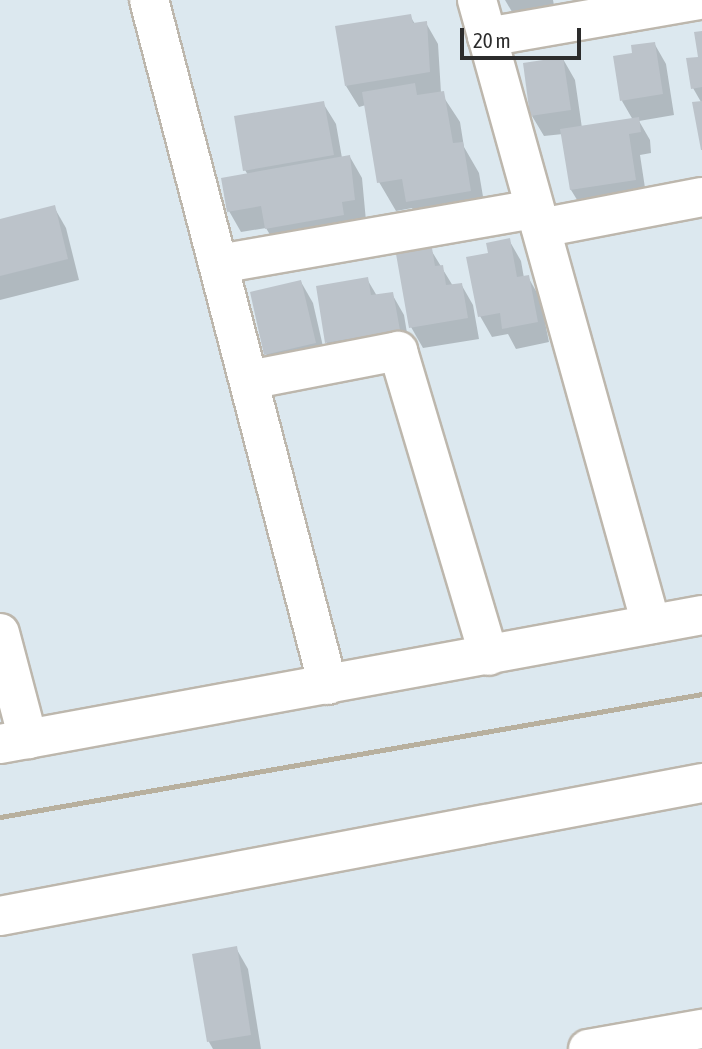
<!DOCTYPE html>
<style>
body{margin:0}
#map{position:relative;width:702px;height:1049px;overflow:hidden;background:#dce8ef;font-family:"Asap Condensed",sans-serif}
div>[style]{position:absolute}
[style*='--x']{left:calc(var(--x)*1px);top:calc(var(--y)*1px);width:calc(var(--w)*1px);rotate:calc(var(--a)*1deg)}
.shadow>*{inset:0;background:#0003}
.building>*{inset:0;background:#bcc3ca}
.roads{filter:drop-shadow(2px 0 #bdb7ad) drop-shadow(-2px 0 #bdb7ad) drop-shadow(0 2px #bdb7ad) drop-shadow(0 -2px #bdb7ad)}
.minor>*{height:38px;margin:-19px;padding:0 19px;transform-origin:19px;border-radius:19px;background:#fff}
.rail>*{height:5px;margin:-2.5px;padding:0 2.5px;transform-origin:2.5px;border-radius:2.5px;background:#b8b09e}
span{translate:-50% -50%;white-space:nowrap;text-align:center;line-height:1.15;-webkit-text-stroke:6px #fff;paint-order:stroke}
.scale{position:absolute;left:460px;top:28px;width:121px;height:32px;box-sizing:border-box;border:4px solid #2c2c2c;border-top:0;padding-left:9px;font-size:21px;line-height:24px;white-space:nowrap;color:#2c2c2c;-webkit-text-stroke:5px #fff;paint-order:stroke}
</style>
<div id="map">
<div class="shadow">
<i style="clip-path:polygon(505px 0,553px 0,555px 11px,515px 17px)"></i>
<i style="clip-path:polygon(410px 16px,415px 24px,426px 23px,438px 44px,441px 93px,460px 122px,464px 147px,479px 173px,487px 220px,424px 230px,412px 208px,396px 211px,379px 182px,366px 105px,359px 107px,346px 86px)"></i>
<i style="clip-path:polygon(702px 33px,702px 148px,701px 102px,693px 88px)"></i>
<i style="clip-path:polygon(654px 43px,666px 64px,674px 115px,639px 121px,650px 140px,651px 153px,640px 155px,647px 201px,584px 211px,571px 190px,563px 134px,544px 136px,532px 116px,563px 59px,575px 80px,582px 128px,633px 120px,622px 101px,634px 55px)"></i>
<i style="clip-path:polygon(323px 103px,336px 124px,342px 158px,350px 157px,362px 178px,366px 221px,279px 250px,266px 228px,241px 232px,229px 211px,248px 175px,245px 170px)"></i>
<i style="clip-path:polygon(54px 207px,66px 228px,79px 280px,0 300px,0 221px)"></i>
<i style="clip-path:polygon(509px 240px,521px 261px,524px 278px,528px 277px,540px 298px,549px 342px,516px 349px,508px 334px,492px 337px,480px 316px,490px 254px)"></i>
<i style="clip-path:polygon(431px 250px,453px 286px,461px 284px,473px 305px,479px 339px,423px 348px,411px 327px)"></i>
<i style="clip-path:polygon(367px 279px,377px 296px,392px 294px,404px 315px,410px 351px,339px 364px,327px 343px,318px 288px)"></i>
<i style="clip-path:polygon(301px 282px,313px 303px,327px 364px,278px 375px,266px 354px)"></i>
<i style="clip-path:polygon(236px 948px,248px 969px,261px 1049px,213px 1049px,209px 1042px,194px 955px)"></i>
</div>
<div class="building">
<i style="clip-path:polygon(411px 14px,413px 23px,427px 21px,430px 72px,345px 86px,335px 26px)"></i>
<i style="clip-path:polygon(702px 31px,702px 87px,691px 89px,686px 58px,698px 57px,694px 32px)"></i>
<i style="clip-path:polygon(655px 42px,663px 94px,620px 101px,613px 56px,632px 53px,631px 45px)"></i>
<i style="clip-path:polygon(563px 57px,571px 110px,530px 116px,523px 63px)"></i>
<i style="clip-path:polygon(415px 83px,417px 95px,444px 91px,453px 143px,463px 142px,471px 191px,406px 202px,402px 179px,377px 183px,362px 92px)"></i>
<i style="clip-path:polygon(324px 101px,334px 155px,243px 171px,234px 116px)"></i>
<i style="clip-path:polygon(702px 101px,702px 150px,701px 150px,692px 102px)"></i>
<i style="clip-path:polygon(639px 117px,641px 132px,629px 134px,636px 180px,570px 190px,560px 129px)"></i>
<i style="clip-path:polygon(350px 155px,355px 200px,342px 202px,344px 215px,265px 229px,261px 206px,227px 212px,221px 178px)"></i>
<i style="clip-path:polygon(55px 205px,68px 259px,0 276px,0 219px)"></i>
<i style="clip-path:polygon(510px 238px,517px 277px,529px 275px,538px 322px,502px 329px,500px 313px,478px 317px,466px 257px,488px 253px,486px 243px)"></i>
<i style="clip-path:polygon(432px 248px,435px 266px,443px 265px,446px 285px,462px 283px,468px 318px,409px 328px,396px 254px)"></i>
<i style="clip-path:polygon(368px 277px,371px 295px,393px 292px,400px 330px,325px 343px,316px 286px)"></i>
<i style="clip-path:polygon(301px 280px,316px 343px,264px 355px,250px 292px)"></i>
<i style="clip-path:polygon(237px 946px,251px 1035px,207px 1042px,192px 954px)"></i>
</div>
<div class="roads">
<div class="minor">
<i style="--x:149;--y:0;--w:708;--a:75.36"></i>
<i style="--x:477;--y:0;--w:648;--a:74.42"></i>
<i style="--x:487;--y:37;--w:214;--a:-9.9"></i>
<i style="--x:541;--y:228;--w:164;--a:-10.9"></i>
<i style="--x:219;--y:264;--w:319;--a:-9.9"></i>
<i style="--x:249;--y:380;--w:152;--a:-11"></i>
<i style="--x:398;--y:351;--w:318;--a:73.4"></i>
<i style="--x:0;--y:633;--w:110;--a:75.2"></i>
<i style="--x:0;--y:744;--w:714;--a:-10.41"></i>
<i style="--x:0;--y:916;--w:714;--a:-10.73"></i>
<i style="--x:588;--y:1049;--w:116;--a:-10"></i>
</div>
</div>
<div class="rail">
<i style="--x:0;--y:817;--w:713;--a:-9.94"></i>
</div>
<div class="scale">20 m</div>
</div>
